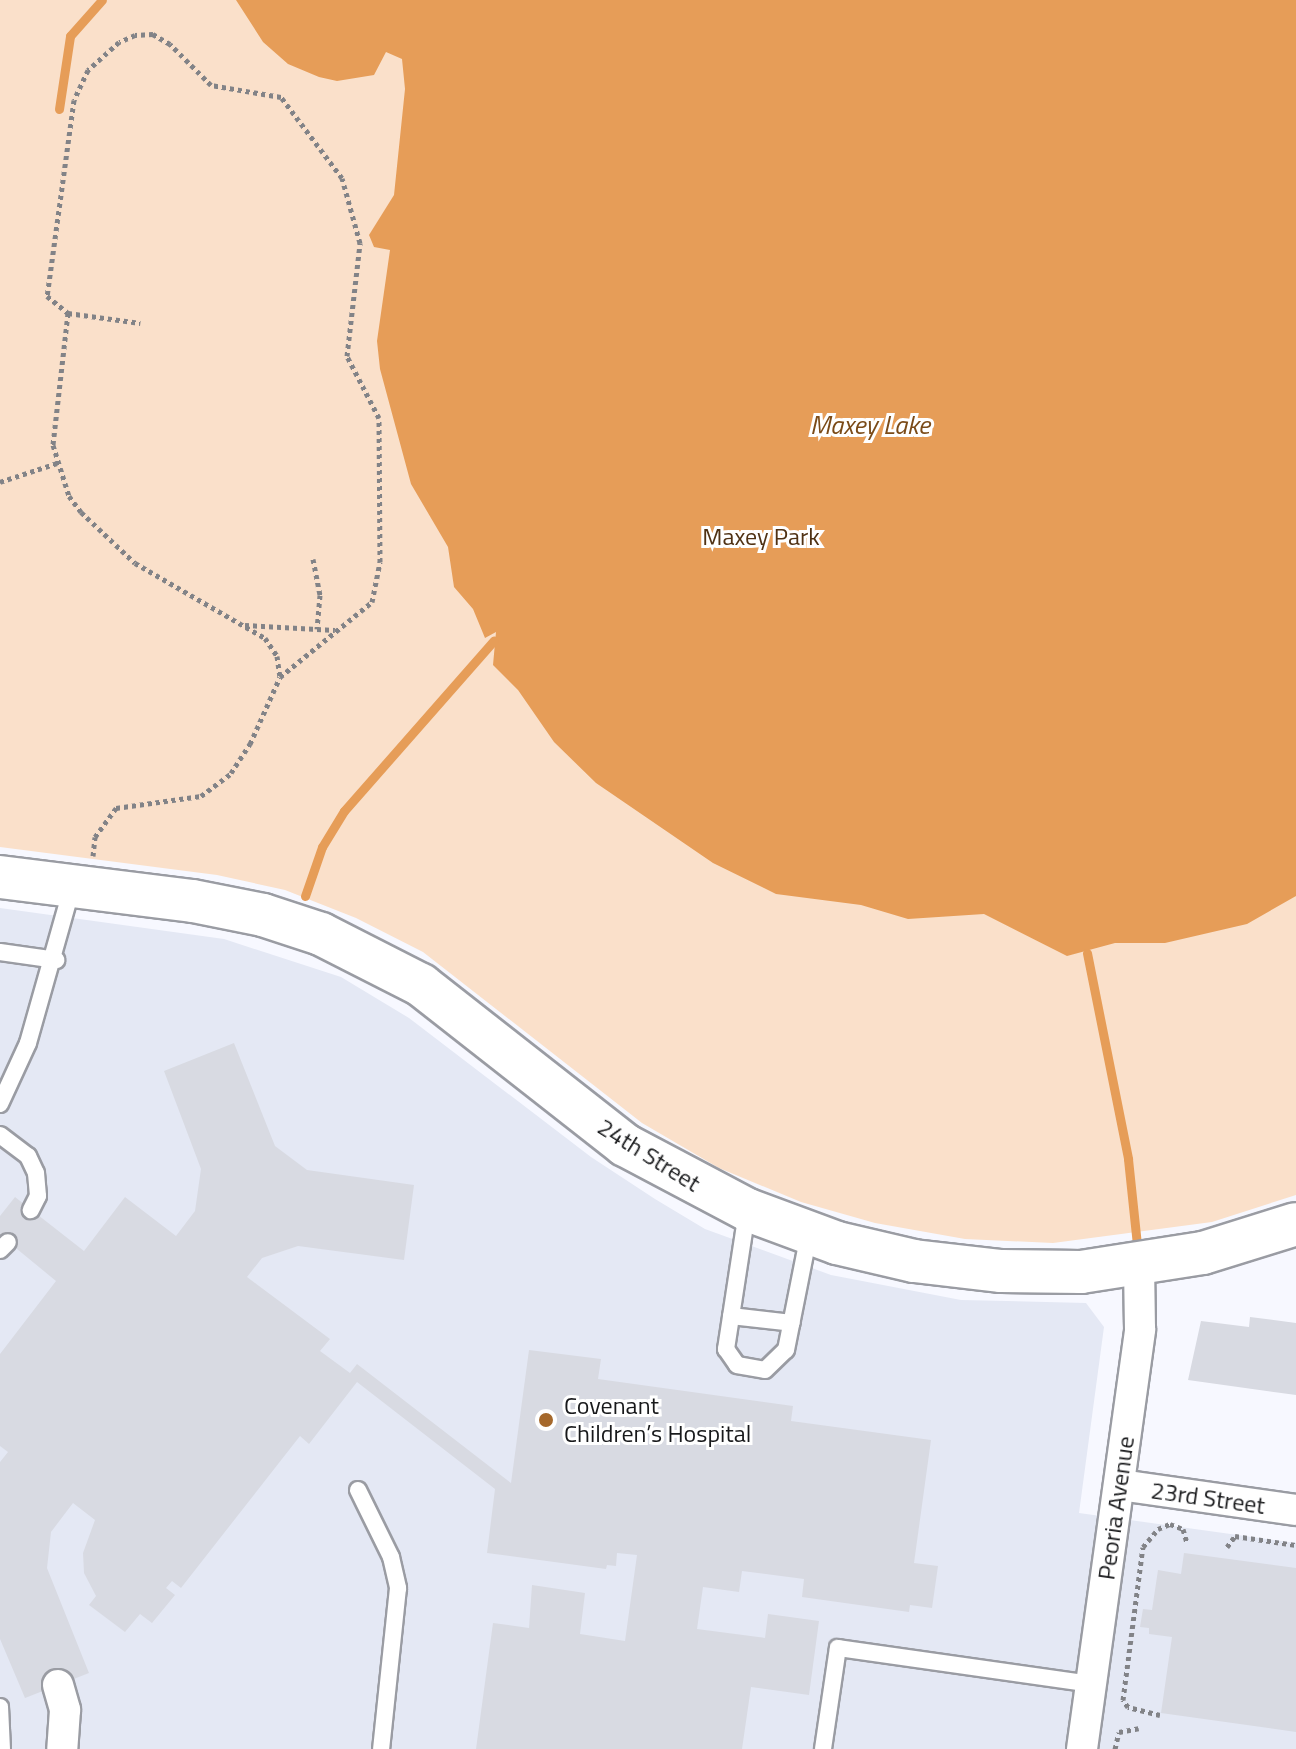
<!DOCTYPE html>
<meta charset="utf-8">
<style>
body{margin:0}
#map{position:relative;width:1296px;height:1749px;overflow:hidden;background:#f7f8ff;font-family:"Titillium Web",sans-serif}
div>[style]{position:absolute}
[style*='--x']{left:calc(var(--x)*1px);top:calc(var(--y)*1px);width:calc(var(--w)*1px);rotate:calc(var(--a)*1deg)}
.built>*{inset:0;background:#e4e8f4}
.green>*{inset:0;background:#fae0ca}
.water>*{inset:0;background:#e69d58}
.stream>*{height:9px;margin:-4.5px;padding:0 4.5px;transform-origin:4.5px;border-radius:4.5px;background:#e69d58}
.building>*{inset:0;background:#d8dae2}
.path>*{height:5px;margin-top:-2.5px;transform-origin:0;background:repeating-linear-gradient(90deg,#828387 0 4px,transparent 0 8px)}
.roads{filter:drop-shadow(2px 0 #9a9ca3) drop-shadow(-2px 0 #9a9ca3) drop-shadow(0 2px #9a9ca3) drop-shadow(0 -2px #9a9ca3)}
.lane>*{height:16px;margin:-8px;padding:0 8px;transform-origin:8px;border-radius:8px;background:#fff}
.street>*{height:30px;margin:-15px;padding:0 15px;transform-origin:15px;border-radius:15px;background:#fff}
.secondary>*{height:42px;margin:-21px;padding:0 21px;transform-origin:21px;border-radius:21px;background:#fff}
.dots>*{width:22px;height:22px;translate:-50% -50%;box-sizing:border-box;border:4px solid #fff;border-radius:50%}
span{translate:-50% -50%;white-space:nowrap;text-align:center;line-height:1.15;-webkit-text-stroke:6px #fff;paint-order:stroke}
.park-label{font-size:24px;color:#503214}
.street-label{font-size:24px;color:#18191b}
.poi-label{font-size:24px;color:#18191b}
.left{translate:0 -50%;text-align:left}
.water-label{font-size:26px;color:#7b4b18;font-style:italic}
</style>
<div id="map">
<div class="built">
<i style="clip-path:polygon(0 908px,224px 939px,341px 977px,409px 1018px,591px 1157px,655px 1199px,705px 1229px,831px 1275px,961px 1300px,1086px 1303px,1104px 1327px,1079px 1513px,1296px 1543px,1296px 1749px,0 1749px)"></i>
</div>
<div class="green">
<i style="clip-path:polygon(0 0,1296px 0,1296px 1195px,1212px 1222px,1053px 1243px,965px 1239px,875px 1223px,801px 1202px,719px 1168px,642px 1123px,423px 952px,356px 918px,285px 890px,217px 875px,0 847px)"></i>
</div>
<div class="water">
<i style="clip-path:polygon(236px 0,1296px 0,1296px 896px,1247px 924px,1165px 943px,1115px 943px,1067px 956px,984px 914px,908px 919px,861px 905px,776px 894px,713px 863px,596px 783px,554px 742px,518px 690px,493px 665px,496px 632px,485px 638px,473px 609px,454px 587px,448px 547px,411px 484px,380px 369px,377px 341px,390px 250px,374px 247px,369px 235px,394px 195px,405px 89px,402px 59px,386px 52px,374px 75px,337px 81px,319px 77px,288px 64px,263px 42px)"></i>
</div>
<div class="stream">
<i style="--x:59;--y:109;--w:74;--a:-81.4"></i>
<i style="--x:70;--y:36;--w:48;--a:-48.4"></i>
<i style="--x:305;--y:896;--w:52;--a:-70.9"></i>
<i style="--x:322;--y:847;--w:42;--a:-58.6"></i>
<i style="--x:344;--y:811;--w:227;--a:-48.7"></i>
<i style="--x:1087;--y:953;--w:210;--a:78.7"></i>
<i style="--x:1128;--y:1159;--w:96;--a:84"></i>
</div>
<div class="building">
<i style="clip-path:polygon(234px 1043px,275px 1146px,307px 1170px,414px 1185px,404px 1260px,298px 1246px,262px 1258px,247px 1277px,330px 1339px,320px 1351px,350px 1373px,357px 1364px,511px 1483px,529px 1350px,601px 1359px,598px 1379px,793px 1406px,791px 1421px,931px 1440px,914px 1563px,938px 1566px,932px 1608px,910px 1605px,909px 1612px,802px 1597px,804px 1579px,742px 1571px,739px 1592px,703px 1587px,697px 1629px,765px 1638px,768px 1614px,819px 1621px,809px 1695px,751px 1687px,742px 1749px,476px 1749px,493px 1623px,529px 1628px,532px 1585px,585px 1593px,580px 1634px,625px 1641px,637px 1555px,617px 1553px,616px 1566px,607px 1565px,606px 1569px,487px 1553px,495px 1489px,357px 1382px,309px 1444px,300px 1436px,181px 1588px,172px 1581px,166px 1588px,175px 1595px,152px 1623px,140px 1614px,125px 1632px,89px 1605px,96px 1596px,84px 1573px,83px 1553px,95px 1520px,73px 1503px,51px 1532px,47px 1568px,89px 1673px,25px 1698px,0 1639px,0 1462px,8px 1452px,0 1446px,0 1354px,56px 1281px,0 1235px,0 1216px,15px 1197px,84px 1251px,125px 1197px,176px 1236px,195px 1211px,201px 1169px,164px 1071px)"></i>
<i style="clip-path:polygon(1250px 1317px,1296px 1323px,1296px 1395px,1188px 1380px,1201px 1321px,1249px 1327px)"></i>
<i style="clip-path:polygon(1184px 1553px,1296px 1568px,1296px 1732px,1161px 1713px,1172px 1637px,1149px 1634px,1149px 1628px,1140px 1627px,1143px 1609px,1152px 1610px,1158px 1570px,1181px 1574px)"></i>
</div>
<div class="path">
<i style="--x:68;--y:313;--w:73;--a:7.9"></i>
<i style="--x:0;--y:482;--w:60;--a:-18.4"></i>
<i style="--x:313;--y:559;--w:37;--a:79"></i>
<i style="--x:320;--y:595;--w:34;--a:95"></i>
<i style="--x:245;--y:625;--w:90;--a:3.2"></i>
<i style="--x:93;--y:856;--w:19;--a:-84"></i>
<i style="--x:95;--y:837;--w:36;--a:-54"></i>
<i style="--x:116;--y:808;--w:86;--a:-8"></i>
<i style="--x:201;--y:796;--w:38;--a:-37"></i>
<i style="--x:231;--y:773;--w:35;--a:-57"></i>
<i style="--x:250;--y:744;--w:73;--a:-65.9"></i>
<i style="--x:280;--y:677;--w:119;--a:-39.2"></i>
<i style="--x:372;--y:602;--w:41;--a:-78.7"></i>
<i style="--x:380;--y:562;--w:144;--a:-90.4"></i>
<i style="--x:379;--y:418;--w:70;--a:-117.3"></i>
<i style="--x:347;--y:356;--w:114;--a:-83.4"></i>
<i style="--x:360;--y:243;--w:67;--a:-105.5"></i>
<i style="--x:342;--y:178;--w:101;--a:-127"></i>
<i style="--x:281;--y:97;--w:71;--a:-170.3"></i>
<i style="--x:211;--y:85;--w:58;--a:-135"></i>
<i style="--x:170;--y:44;--w:20;--a:-150"></i>
<i style="--x:153;--y:34;--w:18;--a:177"></i>
<i style="--x:135;--y:35;--w:17;--a:156"></i>
<i style="--x:119;--y:42;--w:42;--a:137.9"></i>
<i style="--x:88;--y:70;--w:33;--a:115"></i>
<i style="--x:74;--y:100;--w:198;--a:97.8"></i>
<i style="--x:47;--y:296;--w:27;--a:39"></i>
<i style="--x:68;--y:313;--w:133;--a:96.5"></i>
<i style="--x:53;--y:445;--w:53;--a:72.6"></i>
<i style="--x:69;--y:496;--w:20;--a:53"></i>
<i style="--x:81;--y:512;--w:74;--a:43.4"></i>
<i style="--x:135;--y:563;--w:150;--a:30"></i>
<i style="--x:265;--y:638;--w:22;--a:56"></i>
<i style="--x:277;--y:656;--w:21;--a:82"></i>
<i style="--x:1227;--y:1547;--w:14;--a:-54"></i>
<i style="--x:1235;--y:1536;--w:62;--a:8.4"></i>
<i style="--x:1160;--y:1715;--w:33;--a:-166"></i>
<i style="--x:1128;--y:1707;--w:9;--a:-126"></i>
<i style="--x:1123;--y:1700;--w:154;--a:-82.6"></i>
<i style="--x:1143;--y:1547;--w:23;--a:-50"></i>
<i style="--x:1158;--y:1529;--w:13;--a:-23"></i>
<i style="--x:1170;--y:1524;--w:14;--a:21"></i>
<i style="--x:1183;--y:1529;--w:15;--a:74"></i>
<i style="--x:1115;--y:1749;--w:17;--a:-77"></i>
<i style="--x:1119;--y:1732;--w:20;--a:-11"></i>
</div>
<div class="roads">
<div class="lane">
<i style="--x:0;--y:952;--w:57;--a:8.1"></i>
<i style="--x:0;--y:1104;--w:67;--a:-65.3"></i>
<i style="--x:28;--y:1043;--w:161;--a:-74.2"></i>
<i style="--x:0;--y:1135;--w:35;--a:37"></i>
<i style="--x:28;--y:1156;--w:19;--a:65"></i>
<i style="--x:36;--y:1173;--w:23;--a:85"></i>
<i style="--x:38;--y:1196;--w:16;--a:117"></i>
<i style="--x:747;--y:1212;--w:139;--a:98.7"></i>
<i style="--x:726;--y:1349;--w:19;--a:55"></i>
<i style="--x:737;--y:1365;--w:28;--a:10"></i>
<i style="--x:765;--y:1370;--w:29;--a:-44"></i>
<i style="--x:786;--y:1350;--w:118;--a:-78.8"></i>
<i style="--x:0;--y:1250;--w:11;--a:-45"></i>
<i style="--x:731;--y:1316;--w:61;--a:6.5"></i>
<i style="--x:358;--y:1490;--w:75;--a:63.8"></i>
<i style="--x:391;--y:1557;--w:32;--a:77"></i>
<i style="--x:398;--y:1588;--w:162;--a:96"></i>
<i style="--x:0;--y:1707;--w:42;--a:87.3"></i>
<i style="--x:823;--y:1749;--w:102;--a:-81.6"></i>
<i style="--x:838;--y:1648;--w:256;--a:8.1"></i>
</div>
<div class="street">
<i style="--x:1120;--y:1485;--w:178;--a:8.1"></i>
<i style="--x:58;--y:1685;--w:26;--a:74"></i>
<i style="--x:65;--y:1710;--w:39;--a:94"></i>
<i style="--x:1082;--y:1749;--w:424;--a:-82.1"></i>
<i style="--x:1140;--y:1329;--w:63;--a:-90.9"></i>
</div>
<div class="secondary">
<i style="--x:0;--y:877;--w:194;--a:7.1"></i>
<i style="--x:193;--y:901;--w:71;--a:11.3"></i>
<i style="--x:263;--y:915;--w:61;--a:18.1"></i>
<i style="--x:321;--y:934;--w:112;--a:27"></i>
<i style="--x:421;--y:985;--w:259;--a:38.1"></i>
<i style="--x:625;--y:1145;--w:139;--a:27.9"></i>
<i style="--x:748;--y:1210;--w:95;--a:20.3"></i>
<i style="--x:837;--y:1243;--w:79;--a:13.2"></i>
<i style="--x:914;--y:1261;--w:88;--a:6.6"></i>
<i style="--x:1001;--y:1271;--w:80;--a:0.7"></i>
<i style="--x:1081;--y:1272;--w:123;--a:-8.9"></i>
<i style="--x:1203;--y:1253;--w:97;--a:-17.3"></i>
</div>
</div>
<div class="dots">
<i style="left:546px;top:1420px;background:#a5682b"></i>
</div>
<div class="park-label">
<span style="left:761px;top:537px">Maxey Park</span>
</div>
<div class="street-label">
<span style="left:649px;top:1155px;rotate:32deg">24th Street</span>
<span style="left:1208px;top:1498px;rotate:8deg">23rd Street</span>
<span style="left:1116px;top:1508px;rotate:-82deg">Peoria Avenue</span>
</div>
<div class="poi-label">
<span class="left" style="left:564px;top:1420px">Covenant<br>Children’s Hospital</span>
</div>
<div class="water-label">
<span style="left:870px;top:425px">Maxey Lake</span>
</div>
</div>
